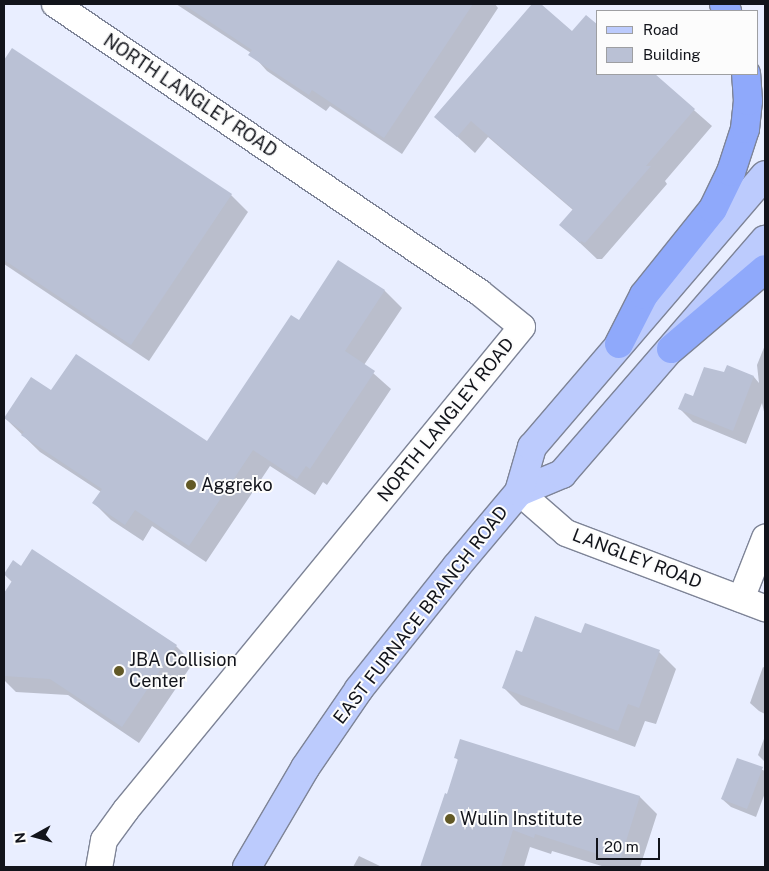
<!DOCTYPE html>
<style>
body{margin:0}
#map{position:relative;width:769px;height:871px;overflow:hidden;background:#e9eeff;font-family:"Public Sans",sans-serif}
div>[style]{position:absolute}
[style*='--x']{left:calc(var(--x)*1px);top:calc(var(--y)*1px);width:calc(var(--w)*1px);rotate:calc(var(--a)*1deg)}
.shadow>*{inset:0;background:#0003}
.building>*{inset:0;background:#bac1d5}
.roads{filter:drop-shadow(1px 0 #7e8497) drop-shadow(-1px 0 #7e8497) drop-shadow(0 1px #7e8497) drop-shadow(0 -1px #7e8497)}
.minor>*{height:26px;margin:-13px;padding:0 13px;transform-origin:13px;border-radius:13px;background:#fff}
.major>*{height:28px;margin:-14px;padding:0 14px;transform-origin:14px;border-radius:14px;background:#bccbfd}
.highway>*{height:28px;margin:-14px;padding:0 14px;transform-origin:14px;border-radius:14px;background:#8fa9fb}
.dots>*{width:14px;height:14px;translate:-50% -50%;box-sizing:border-box;border:2px solid #fcfcfc;border-radius:50%}
span{translate:-50% -50%;white-space:nowrap;text-align:center;line-height:1.15;-webkit-text-stroke:4px #fcfcfc;paint-order:stroke}
.street-label{font-size:18px;color:#12141b}
.poi-label{font-size:18px;color:#12141b}
.left{translate:0 -50%;text-align:left}
.frame{position:absolute;inset:0;border:5px solid #12141b;pointer-events:none}
.legend{position:absolute;left:596px;top:10px;width:162px;height:65px;box-sizing:border-box;background:#fcfcfc;border:1px solid #9e9fa2;margin:0;padding:6px 9px;list-style:none;font-size:15px;color:#12141b}
.legend li{display:flex;align-items:center;gap:10px;height:25px}
.legend b{width:25px;border:1px solid #9e9fa2}
.north{position:absolute;left:10px;top:811px;width:50px;height:50px;-webkit-text-stroke:4px #fcfcfc;paint-order:stroke;rotate:263deg;font-size:14px;font-weight:700;line-height:20px;text-align:center;color:#12141b}
.north::after{content:'';display:block;margin:auto;width:18px;height:22px;background:#12141b;clip-path:polygon(50% 0,100% 100%,50% 72%,0 100%)}
.scale{position:absolute;left:596px;top:838px;width:64px;height:22px;box-sizing:border-box;border:2px solid #12141b;border-top:0;padding-left:6px;font-size:15px;line-height:18px;white-space:nowrap;color:#12141b;-webkit-text-stroke:4px #fcfcfc;paint-order:stroke}
</style>
<div id="map">
<div class="shadow">
<i style="clip-path:polygon(176px 4px,495px 4px,498px 8px,402px 154px,330px 106px,326px 111px,267px 71px,251px 53px)"></i>
<i style="clip-path:polygon(533px 4px,539px 4px,572px 33px,598px 74px,653px 74px,712px 126px,665px 181px,667px 184px,602px 259px,597px 259px,561px 225px,573px 210px,488px 137px,475px 153px,436px 117px)"></i>
<i style="clip-path:polygon(12px 50px,231px 195px,248px 212px,149px 361px,4px 264px,4px 63px)"></i>
<i style="clip-path:polygon(339px 262px,385px 291px,402px 308px,364px 365px,391px 389px,327px 485px,323px 482px,315px 495px,270px 466px,206px 562px,152px 526px,143px 541px,111px 520px,94px 503px,101px 492px,40px 452px,5px 418px,52px 392px,208px 443px,299px 322px)"></i>
<i style="clip-path:polygon(765px 345px,765px 416px,762px 403px,746px 444px,693px 422px,680px 409px,725px 374px,754px 377px,759px 383px,757px 365px)"></i>
<i style="clip-path:polygon(13px 562px,176px 646px,193px 663px,139px 743px,68px 695px,16px 692px,4px 680px,4px 595px,12px 582px,5px 575px)"></i>
<i style="clip-path:polygon(582px 634px,659px 652px,676px 669px,656px 724px,645px 721px,635px 747px,521px 705px,504px 688px,522px 654px)"></i>
<i style="clip-path:polygon(763px 667px,765px 668px,765px 714px,759px 711px,750px 703px)"></i>
<i style="clip-path:polygon(765px 736px,765px 762px,758px 755px)"></i>
<i style="clip-path:polygon(461px 741px,640px 797px,657px 814px,640px 867px,605px 867px,552px 851px,551px 854px,530px 847px,524px 867px,426px 867px,423px 864px,459px 761px,455px 757px)"></i>
<i style="clip-path:polygon(738px 760px,765px 771px,765px 793px,756px 817px,731px 807px,722px 799px)"></i>
<i style="clip-path:polygon(359px 856px,382px 867px,353px 867px)"></i>
</div>
<div class="building">
<i style="clip-path:polygon(183px 4px,473px 4px,384px 138px,312px 90px,309px 95px,248px 55px,252px 50px)"></i>
<i style="clip-path:polygon(532px 4px,541px 4px,572px 31px,586px 15px,598px 25px,598px 74px,655px 74px,695px 109px,646px 166px,651px 166px,585px 243px,581px 241px,580px 243px,559px 225px,573px 209px,471px 121px,457px 137px,434px 117px)"></i>
<i style="clip-path:polygon(12px 48px,232px 194px,131px 345px,4px 260px,4px 60px)"></i>
<i style="clip-path:polygon(338px 260px,385px 290px,345px 351px,375px 371px,310px 469px,306px 466px,297px 479px,253px 450px,189px 546px,135px 510px,125px 525px,92px 503px,102px 489px,21px 435px,24px 432px,4px 418px,31px 377px,51px 390px,76px 354px,207px 441px,291px 315px,299px 320px)"></i>
<i style="clip-path:polygon(727px 365px,754px 376px,733px 431px,678px 409px,685px 393px,693px 396px,704px 367px,724px 372px)"></i>
<i style="clip-path:polygon(32px 549px,177px 645px,122px 727px,50px 679px,4px 676px,4px 593px,12px 581px,4px 574px,13px 560px,21px 566px)"></i>
<i style="clip-path:polygon(535px 616px,581px 633px,585px 623px,660px 650px,639px 708px,628px 704px,618px 731px,502px 688px,516px 650px,522px 652px)"></i>
<i style="clip-path:polygon(460px 739px,640px 796px,620px 861px,535px 834px,534px 838px,513px 830px,501px 867px,420px 867px,445px 793px,447px 794px,458px 759px,454px 758px)"></i>
<i style="clip-path:polygon(737px 758px,763px 767px,747px 809px,721px 799px)"></i>
</div>
<div class="roads">
<div class="minor">
<i style="--x:55;--y:4;--w:513;--a:34.19"></i>
<i style="--x:479;--y:292;--w:55;--a:39.1"></i>
<i style="--x:522;--y:327;--w:625;--a:129.35"></i>
<i style="--x:126;--y:810;--w:37;--a:126"></i>
<i style="--x:104;--y:840;--w:27;--a:100"></i>
<i style="--x:519;--y:492;--w:62;--a:41.1"></i>
<i style="--x:566;--y:533;--w:213;--a:20.7"></i>
<i style="--x:741;--y:599;--w:66;--a:-68.5"></i>
</div>
<div class="major">
<i style="--x:519;--y:492;--w:47;--a:-22.7"></i>
<i style="--x:562;--y:474;--w:310;--a:-49.1"></i>
<i style="--x:247;--y:867;--w:115;--a:-59.6"></i>
<i style="--x:305;--y:768;--w:96;--a:-55.6"></i>
<i style="--x:359;--y:689;--w:156;--a:-51.5"></i>
<i style="--x:456;--y:567;--w:98;--a:-50"></i>
<i style="--x:519;--y:492;--w:47;--a:-73.9"></i>
<i style="--x:532;--y:447;--w:358;--a:-49.4"></i>
</div>
<div class="highway">
<i style="--x:724;--y:4;--w:8;--a:67"></i>
<i style="--x:619;--y:344;--w:55;--a:-63"></i>
<i style="--x:644;--y:295;--w:110;--a:-51.3"></i>
<i style="--x:713;--y:209;--w:41;--a:-64.1"></i>
<i style="--x:731;--y:172;--w:45;--a:-72"></i>
<i style="--x:745;--y:129;--w:28;--a:-84"></i>
<i style="--x:748;--y:101;--w:27;--a:-94"></i>
<i style="--x:671;--y:349;--w:123;--a:-40.4"></i>
</div>
</div>
<div class="dots">
<i style="left:191px;top:485px;background:#625926"></i>
<i style="left:119px;top:671px;background:#625926"></i>
<i style="left:450px;top:819px;background:#625926"></i>
</div>
<div class="street-label">
<span style="left:190px;top:96px;rotate:34deg">NORTH LANGLEY ROAD</span>
<span style="left:446px;top:420px;rotate:-51deg">NORTH LANGLEY ROAD</span>
<span style="left:637px;top:559px;rotate:21deg">LANGLEY ROAD</span>
<span style="left:421px;top:615px;rotate:-52deg">EAST FURNACE BRANCH ROAD</span>
</div>
<div class="poi-label">
<span class="left" style="left:201px;top:485px">Aggreko</span>
<span class="left" style="left:129px;top:671px">JBA Collision<br>Center</span>
<span class="left" style="left:460px;top:819px">Wulin Institute</span>
</div>
<div class="frame"></div>
<ul class="legend">
<li><b style="height:6px;background:#bccbfd"></b>Road</li>
<li><b style="height:14px;background:#bac1d5"></b>Building</li>
</ul>
<div class="north">N</div>
<div class="scale">20 m</div>
</div>
